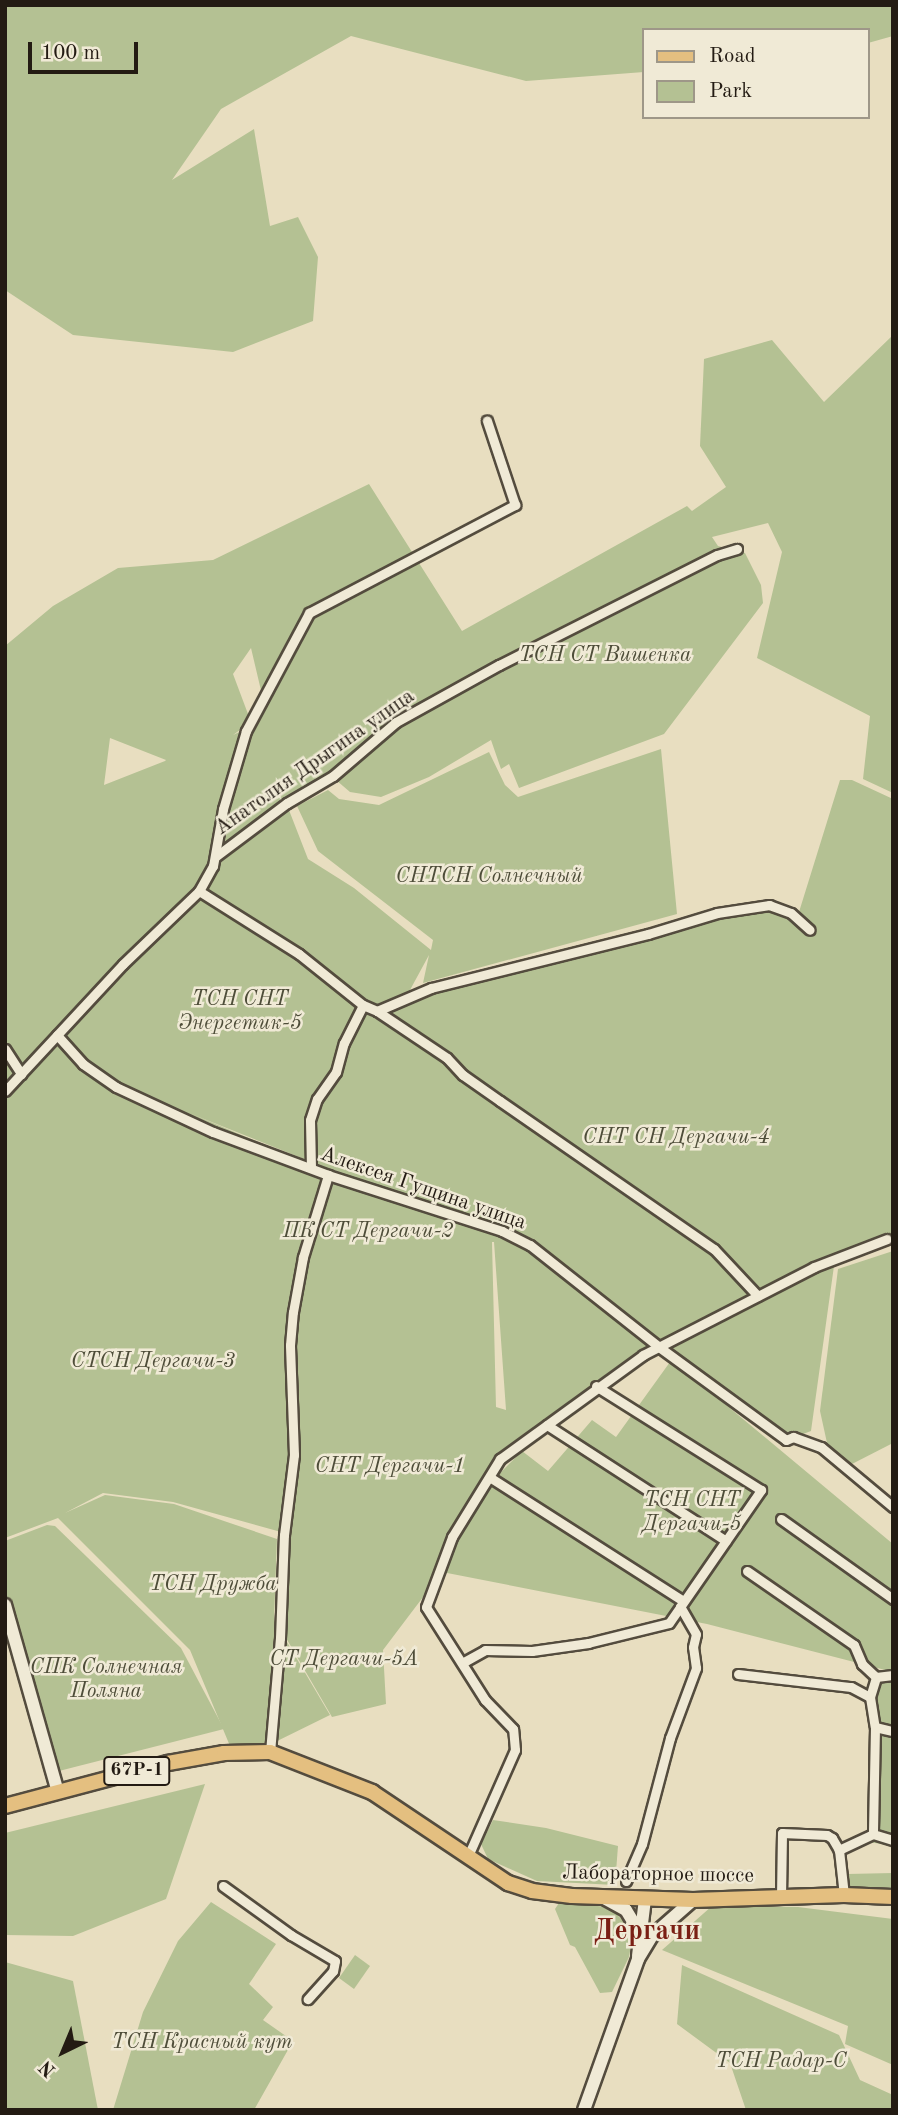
<!DOCTYPE html>
<meta charset="utf-8">
<style>
body{margin:0}
#map{position:relative;width:898px;height:2115px;overflow:hidden;background:#e8dec0;font-family:"Old Standard TT",serif}
div>[style]{position:absolute}
[style*='--x']{left:calc(var(--x)*1px);top:calc(var(--y)*1px);width:calc(var(--w)*1px);rotate:calc(var(--a)*1deg)}
.green>*{inset:0;background:#b4c193}
.roads{filter:drop-shadow(2px 0 #544c3e) drop-shadow(-2px 0 #544c3e) drop-shadow(0 2px #544c3e) drop-shadow(0 -2px #544c3e)}
.street>*{height:9px;margin:-4.5px;padding:0 4.5px;transform-origin:4.5px;border-radius:4.5px;background:#f0ead6}
.secondary>*{height:12px;margin:-6px;padding:0 6px;transform-origin:6px;border-radius:6px;background:#f0ead6}
.primary>*{height:14px;margin:-7px;padding:0 7px;transform-origin:7px;border-radius:7px;background:#e4bf80}
span{translate:-50% -50%;white-space:nowrap;text-align:center;line-height:1.15;-webkit-text-stroke:5px #f0ead6;paint-order:stroke}
.shield-label span{padding:2px 5px;background:#f0ead6;border:2px solid;border-radius:5px;-webkit-text-stroke-width:0}
.shield-label{font-size:19px;color:#231b13;font-weight:700}
.park-label{font-size:21px;color:#4e4d39;font-style:italic}
.street-label{font-size:21px;color:#231b13}
.district-label{font-size:28px;color:#7a1f14;font-weight:700}
.frame{position:absolute;inset:0;border:7px solid #231b13;pointer-events:none}
.legend{position:absolute;left:642px;top:28px;width:228px;height:91px;box-sizing:border-box;background:#f0ead6;border:2px solid #9e9788;margin:0;padding:9px 12px;list-style:none;font-size:21px;color:#231b13}
.legend li{display:flex;align-items:center;gap:14px;height:35px}
.legend b{width:35px;border:2px solid #9e9788}
.north{position:absolute;left:28px;top:2017px;width:70px;height:70px;-webkit-text-stroke:5px #f0ead6;paint-order:stroke;rotate:223deg;font-size:19px;font-weight:700;line-height:28px;text-align:center;color:#231b13}
.north::after{content:'';display:block;margin:auto;width:24px;height:32px;background:#231b13;clip-path:polygon(50% 0,100% 100%,50% 72%,0 100%)}
.scale{position:absolute;left:28px;top:42px;width:110px;height:32px;box-sizing:border-box;border:4px solid #231b13;border-top:0;padding-left:9px;font-size:21px;line-height:24px;white-space:nowrap;color:#231b13;-webkit-text-stroke:5px #f0ead6;paint-order:stroke}
</style>
<div id="map">
<div class="green">
<i style="clip-path:polygon(5px 5px,893px 5px,893px 36px,868px 43px,868px 30px,644px 30px,644px 72px,526px 81px,351px 36px,221px 109px,172px 180px,254px 129px,270px 226px,298px 217px,318px 257px,313px 321px,233px 352px,73px 335px,5px 290px)"></i>
<i style="clip-path:polygon(evenodd,893px 335px,893px 793px,863px 779px,870px 716px,757px 658px,782px 552px,768px 523px,712px 537px,718px 546px,745px 553px,761px 585px,763px 603px,664px 734px,519px 788px,509px 764px,501px 769px,491px 740px,429px 777px,381px 797px,350px 792px,329px 774px,210px 866px,193px 893px,5px 1086px,5px 646px,53px 606px,118px 568px,213px 560px,369px 484px,462px 631px,687px 506px,692px 511px,726px 487px,700px 446px,704px 359px,772px 340px,824px 402px,893px 335px,251px 648px,263px 699px,252px 726px,233px 735px,251px 722px,233px 674px,251px 648px,893px 335px,110px 738px,166px 760px,165px 761px,104px 785px,110px 738px)"></i>
<i style="clip-path:polygon(evenodd,661px 749px,677px 914px,423px 983px,429px 955px,410px 990px,410px 1001px,368px 1011px,375px 1017px,431px 993px,719px 917px,767px 910px,799px 912px,840px 780px,852px 780px,893px 799px,893px 1244px,834px 1266px,811px 1431px,782px 1442px,719px 1399px,893px 1544px,893px 1672px,707px 1624px,442px 1572px,383px 1650px,386px 1704px,332px 1717px,282px 1631px,286px 1535px,296px 1455px,293px 1348px,296px 1316px,306px 1257px,332px 1171px,316px 1165px,314px 1119px,314px 1163px,189px 1113px,328px 1171px,301px 1264px,288px 1346px,291px 1456px,281px 1532px,173px 1502px,103px 1493px,65px 1513px,105px 1495px,174px 1504px,277px 1539px,274px 1620px,330px 1715px,265px 1747px,230px 1746px,190px 1650px,58px 1518px,5px 1538px,5px 1095px,204px 888px,218px 858px,287px 805px,308px 859px,354px 888px,431px 950px,433px 940px,318px 851px,297px 806px,328px 790px,339px 799px,379px 805px,489px 752px,505px 785px,518px 797px,661px 749px,492px 1242px,494px 1242px,506px 1410px,496px 1407px,492px 1242px,661px 749px,649px 1346px,670px 1362px,616px 1437px,592px 1420px,548px 1471px,522px 1451px,501px 1472px,512px 1450px,612px 1370px,649px 1346px)"></i>
<i style="clip-path:polygon(893px 1251px,893px 1443px,850px 1465px,829px 1452px,820px 1411px,838px 1269px)"></i>
<i style="clip-path:polygon(47px 1525px,55px 1526px,181px 1648px,224px 1729px,55px 1772px,5px 1598px,5px 1541px)"></i>
<i style="clip-path:polygon(880px 1676px,893px 1678px,893px 1846px,869px 1842px,870px 1726px,883px 1729px,876px 1726px,872px 1695px)"></i>
<i style="clip-path:polygon(205px 1784px,166px 1899px,73px 1936px,5px 1935px,5px 1833px)"></i>
<i style="clip-path:polygon(493px 1820px,546px 1828px,618px 1846px,615px 1885px,537px 1881px,488px 1859px,481px 1844px)"></i>
<i style="clip-path:polygon(893px 1873px,893px 1888px,849px 1887px,847px 1874px)"></i>
<i style="clip-path:polygon(211px 1902px,276px 1944px,249px 1984px,273px 2007px,263px 2020px,293px 2041px,254px 2110px,113px 2110px,143px 2012px,178px 1941px)"></i>
<i style="clip-path:polygon(559px 1903px,610px 1907px,627px 1925px,631px 1945px,629px 1957px,612px 1992px,600px 1993px,575px 1947px,570px 1945px,555px 1909px)"></i>
<i style="clip-path:polygon(712px 1906px,798px 1907px,893px 1919px,893px 2065px,845px 2044px,848px 2026px,662px 1950px)"></i>
<i style="clip-path:polygon(355px 1955px,370px 1966px,354px 1989px,339px 1978px)"></i>
<i style="clip-path:polygon(5px 1962px,73px 1981px,98px 2110px,5px 2110px)"></i>
<i style="clip-path:polygon(682px 1965px,839px 2035px,860px 2080px,893px 2095px,893px 2110px,746px 2110px,730px 2063px,677px 2024px)"></i>
</div>
<div class="roads">
<div class="street">
<i style="--x:215;--y:857;--w:90;--a:-36.9"></i>
<i style="--x:287;--y:803;--w:53;--a:-30.4"></i>
<i style="--x:333;--y:776;--w:83;--a:-40.6"></i>
<i style="--x:396;--y:722;--w:118;--a:-29"></i>
<i style="--x:499;--y:665;--w:244;--a:-26.8"></i>
<i style="--x:717;--y:555;--w:21;--a:-17"></i>
<i style="--x:199;--y:891;--w:118;--a:32.2"></i>
<i style="--x:299;--y:954;--w:82;--a:38.6"></i>
<i style="--x:377;--y:1011;--w:59;--a:-23.1"></i>
<i style="--x:431;--y:988;--w:224;--a:-14"></i>
<i style="--x:648;--y:934;--w:72;--a:-16.9"></i>
<i style="--x:717;--y:913;--w:53;--a:-8.7"></i>
<i style="--x:769;--y:905;--w:23;--a:20"></i>
<i style="--x:791;--y:913;--w:25;--a:42"></i>
<i style="--x:57;--y:1035;--w:39;--a:48"></i>
<i style="--x:83;--y:1064;--w:40;--a:34.9"></i>
<i style="--x:116;--y:1087;--w:107;--a:24.9"></i>
<i style="--x:213;--y:1132;--w:123;--a:20.5"></i>
<i style="--x:328;--y:1175;--w:183;--a:17.8"></i>
<i style="--x:502;--y:1231;--w:31;--a:27"></i>
<i style="--x:530;--y:1245;--w:164;--a:38.3"></i>
<i style="--x:659;--y:1347;--w:157;--a:36.2"></i>
<i style="--x:786;--y:1440;--w:8;--a:-23"></i>
<i style="--x:793;--y:1437;--w:30;--a:20"></i>
<i style="--x:821;--y:1447;--w:94;--a:39.8"></i>
<i style="--x:5;--y:1049;--w:30;--a:57"></i>
<i style="--x:5;--y:1091;--w:173;--a:-47.1"></i>
<i style="--x:123;--y:964;--w:105;--a:-43.8"></i>
<i style="--x:199;--y:891;--w:29;--a:-61"></i>
<i style="--x:213;--y:866;--w:58;--a:-80"></i>
<i style="--x:223;--y:809;--w:81;--a:-73.6"></i>
<i style="--x:246;--y:731;--w:134;--a:-61.9"></i>
<i style="--x:309;--y:613;--w:233;--a:-27.7"></i>
<i style="--x:515;--y:505;--w:89;--a:-108.4"></i>
<i style="--x:311;--y:1168;--w:48;--a:-91.2"></i>
<i style="--x:310;--y:1120;--w:22;--a:-72"></i>
<i style="--x:317;--y:1099;--w:33;--a:-55"></i>
<i style="--x:336;--y:1072;--w:30;--a:-75"></i>
<i style="--x:344;--y:1043;--w:42;--a:-63.4"></i>
<i style="--x:363;--y:1005;--w:15;--a:23"></i>
<i style="--x:377;--y:1011;--w:84;--a:33.9"></i>
<i style="--x:447;--y:1058;--w:23;--a:47"></i>
<i style="--x:463;--y:1075;--w:45;--a:35.1"></i>
<i style="--x:500;--y:1101;--w:260;--a:34.7"></i>
<i style="--x:714;--y:1249;--w:64;--a:46.9"></i>
<i style="--x:547;--y:1425;--w:213;--a:32.9"></i>
<i style="--x:491;--y:1478;--w:228;--a:32.6"></i>
<i style="--x:781;--y:1519;--w:138;--a:35.5"></i>
<i style="--x:747;--y:1571;--w:130;--a:34.7"></i>
<i style="--x:854;--y:1645;--w:21;--a:67"></i>
<i style="--x:862;--y:1664;--w:19;--a:43"></i>
<i style="--x:462;--y:1663;--w:26;--a:-29"></i>
<i style="--x:485;--y:1650;--w:47;--a:1.2"></i>
<i style="--x:532;--y:1651;--w:57;--a:-8.1"></i>
<i style="--x:588;--y:1643;--w:83;--a:-13.9"></i>
<i style="--x:669;--y:1623;--w:162;--a:-55.3"></i>
<i style="--x:761;--y:1490;--w:195;--a:-147.8"></i>
<i style="--x:738;--y:1674;--w:114;--a:6.6"></i>
<i style="--x:851;--y:1687;--w:21;--a:28"></i>
<i style="--x:870;--y:1697;--w:30;--a:81"></i>
<i style="--x:875;--y:1727;--w:107;--a:91.1"></i>
<i style="--x:873;--y:1834;--w:38;--a:155"></i>
<i style="--x:870;--y:1697;--w:21;--a:-73"></i>
<i style="--x:876;--y:1677;--w:17;--a:-7"></i>
<i style="--x:875;--y:1727;--w:18;--a:13"></i>
<i style="--x:270;--y:1752;--w:114;--a:-85"></i>
<i style="--x:280;--y:1638;--w:103;--a:-87.8"></i>
<i style="--x:284;--y:1535;--w:81;--a:-82.9"></i>
<i style="--x:294;--y:1455;--w:110;--a:-92.1"></i>
<i style="--x:290;--y:1345;--w:33;--a:-85"></i>
<i style="--x:293;--y:1312;--w:56;--a:-79.7"></i>
<i style="--x:303;--y:1257;--w:86;--a:-73"></i>
<i style="--x:873;--y:1834;--w:21;--a:17"></i>
<i style="--x:468;--y:1856;--w:116;--a:-66.1"></i>
<i style="--x:515;--y:1750;--w:21;--a:-95"></i>
<i style="--x:513;--y:1729;--w:40;--a:-134"></i>
<i style="--x:485;--y:1700;--w:110;--a:-122.4"></i>
<i style="--x:426;--y:1607;--w:75;--a:-69.6"></i>
<i style="--x:452;--y:1537;--w:92;--a:-58.4"></i>
<i style="--x:500;--y:1459;--w:177;--a:-36"></i>
<i style="--x:643;--y:1355;--w:192;--a:-27.2"></i>
<i style="--x:814;--y:1267;--w:78;--a:-21"></i>
<i style="--x:626;--y:1881;--w:40;--a:-66.6"></i>
<i style="--x:642;--y:1844;--w:110;--a:-75.2"></i>
<i style="--x:670;--y:1738;--w:75;--a:-69.6"></i>
<i style="--x:696;--y:1668;--w:21;--a:-98"></i>
<i style="--x:693;--y:1647;--w:13;--a:-77"></i>
<i style="--x:696;--y:1634;--w:32;--a:-120"></i>
<i style="--x:223;--y:1886;--w:84;--a:35.8"></i>
<i style="--x:291;--y:1935;--w:51;--a:30.6"></i>
<i style="--x:335;--y:1961;--w:10;--a:101"></i>
<i style="--x:333;--y:1971;--w:38;--a:132"></i>
<i style="--x:781;--y:1897;--w:64;--a:-89.1"></i>
<i style="--x:782;--y:1833;--w:45;--a:2.5"></i>
<i style="--x:827;--y:1835;--w:6;--a:31"></i>
<i style="--x:832;--y:1838;--w:14;--a:60"></i>
<i style="--x:839;--y:1850;--w:45;--a:83.7"></i>
</div>
<div class="secondary">
<i style="--x:5;--y:1605;--w:194;--a:74.2"></i>
<i style="--x:604;--y:1898;--w:25;--a:29"></i>
<i style="--x:626;--y:1910;--w:23;--a:59"></i>
<i style="--x:638;--y:1956;--w:57;--a:-83"></i>
<i style="--x:584;--y:2110;--w:160;--a:-70.3"></i>
<i style="--x:638;--y:1959;--w:27;--a:-59"></i>
<i style="--x:652;--y:1936;--w:55;--a:-41.3"></i>
</div>
<div class="primary">
<i style="--x:5;--y:1806;--w:169;--a:-14.8"></i>
<i style="--x:168;--y:1763;--w:57;--a:-10.1"></i>
<i style="--x:224;--y:1753;--w:46;--a:-1.2"></i>
<i style="--x:270;--y:1752;--w:110;--a:21.4"></i>
<i style="--x:372;--y:1792;--w:164;--a:33.8"></i>
<i style="--x:508;--y:1883;--w:25;--a:18"></i>
<i style="--x:532;--y:1891;--w:40;--a:7.1"></i>
<i style="--x:572;--y:1896;--w:121;--a:1.9"></i>
<i style="--x:693;--y:1900;--w:151;--a:-1.9"></i>
<i style="--x:844;--y:1895;--w:49;--a:2.3"></i>
</div>
</div>
<div class="shield-label">
<span style="left:137px;top:1771px">67Р-1</span>
</div>
<div class="park-label">
<span style="left:605px;top:656px">ТСН СТ Вишенка</span>
<span style="left:489px;top:877px">СНТСН Солнечный</span>
<span style="left:240px;top:1012px">ТСН СНТ<br>Энергетик-5</span>
<span style="left:676px;top:1138px">СНТ СН Дергачи-4</span>
<span style="left:368px;top:1232px">ПК СТ Дергачи-2</span>
<span style="left:153px;top:1362px">СТСН Дергачи-3</span>
<span style="left:390px;top:1467px">СНТ Дергачи-1</span>
<span style="left:692px;top:1513px">ТСН СНТ<br>Дергачи-5</span>
<span style="left:213px;top:1585px">ТСН Дружба</span>
<span style="left:344px;top:1660px">СТ Дергачи-5А</span>
<span style="left:106px;top:1680px">СПК Солнечная<br>Поляна</span>
<span style="left:202px;top:2043px">ТСН Красный кут</span>
<span style="left:781px;top:2062px">ТСН Радар-С</span>
</div>
<div class="street-label">
<span style="left:315px;top:763px;rotate:-35deg">Анатолия Дрыгина улица</span>
<span style="left:423px;top:1189px;rotate:19deg">Алексея Гущина улица</span>
<span style="left:658px;top:1875px;rotate:1deg">Лабораторное шоссе</span>
</div>
<div class="district-label">
<span style="left:647px;top:1932px">Дергачи</span>
</div>
<div class="frame"></div>
<ul class="legend">
<li><b style="height:9px;background:#e4bf80"></b>Road</li>
<li><b style="height:19px;background:#b4c193"></b>Park</li>
</ul>
<div class="north">N</div>
<div class="scale">100 m</div>
</div>
